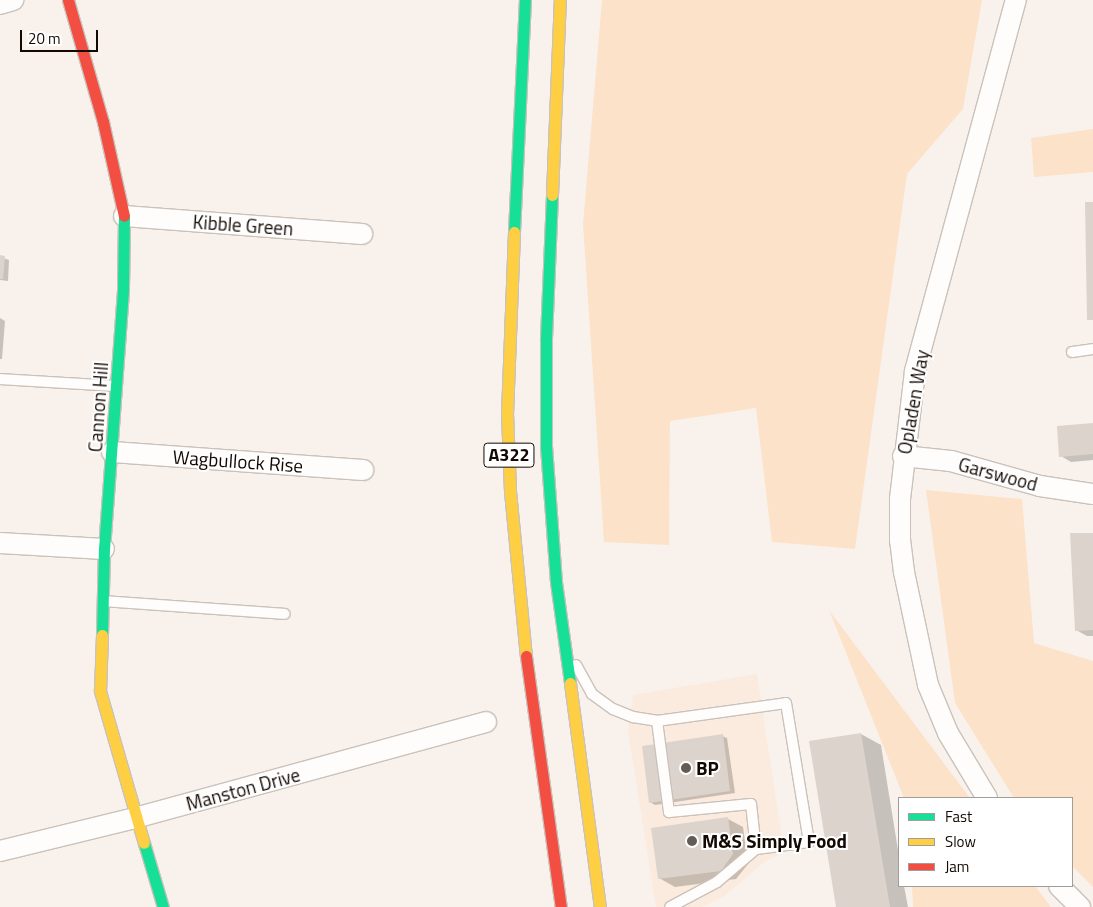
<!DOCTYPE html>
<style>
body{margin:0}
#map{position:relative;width:1093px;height:907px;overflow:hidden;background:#f9f2ec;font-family:"Titillium Web",sans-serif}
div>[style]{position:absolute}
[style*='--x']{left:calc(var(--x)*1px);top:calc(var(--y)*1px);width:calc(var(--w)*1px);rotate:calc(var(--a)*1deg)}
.built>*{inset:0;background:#fbebde}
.green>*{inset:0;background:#fce2c9}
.shadow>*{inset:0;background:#0003}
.building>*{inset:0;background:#dcd4cc}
.roads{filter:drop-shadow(1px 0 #cac2ba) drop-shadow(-1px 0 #cac2ba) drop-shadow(0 1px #cac2ba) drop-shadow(0 -1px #cac2ba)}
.lane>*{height:10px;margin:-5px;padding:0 5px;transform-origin:5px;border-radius:5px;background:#fefdfc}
.street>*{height:20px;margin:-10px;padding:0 10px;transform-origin:10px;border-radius:10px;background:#fefdfc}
.fast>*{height:11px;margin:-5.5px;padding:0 5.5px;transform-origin:5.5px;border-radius:5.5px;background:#16e098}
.slow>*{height:11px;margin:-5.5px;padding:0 5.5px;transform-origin:5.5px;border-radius:5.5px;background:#ffcf43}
.jam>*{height:11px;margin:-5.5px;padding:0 5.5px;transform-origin:5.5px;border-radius:5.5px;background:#f24e42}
.dots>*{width:14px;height:14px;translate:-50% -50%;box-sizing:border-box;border:2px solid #fff;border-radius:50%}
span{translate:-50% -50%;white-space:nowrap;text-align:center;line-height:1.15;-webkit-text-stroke:4px #fff;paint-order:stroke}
.shield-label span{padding:1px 4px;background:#fff;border:1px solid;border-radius:4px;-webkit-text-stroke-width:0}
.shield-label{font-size:18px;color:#130903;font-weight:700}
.street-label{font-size:19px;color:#130903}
.poi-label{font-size:19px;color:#130903;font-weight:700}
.left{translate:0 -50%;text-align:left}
.legend{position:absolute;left:898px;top:797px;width:175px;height:90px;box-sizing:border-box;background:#fff;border:1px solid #a19d9a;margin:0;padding:6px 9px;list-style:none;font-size:15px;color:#130903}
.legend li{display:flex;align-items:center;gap:10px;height:25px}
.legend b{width:25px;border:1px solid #a19d9a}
.scale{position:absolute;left:20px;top:30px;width:78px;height:22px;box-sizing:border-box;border:2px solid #130903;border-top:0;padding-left:6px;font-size:15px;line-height:18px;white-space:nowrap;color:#130903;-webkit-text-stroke:4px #fff;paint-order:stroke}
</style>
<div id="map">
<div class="built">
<i style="clip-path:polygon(757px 674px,784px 852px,763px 863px,723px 897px,702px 907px,656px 907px,628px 731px,633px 695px)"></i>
</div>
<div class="green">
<i style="clip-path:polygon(602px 0,982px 0,963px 109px,907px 174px,855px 549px,772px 542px,756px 408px,670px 421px,669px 545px,604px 542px,583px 224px)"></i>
<i style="clip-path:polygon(1093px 129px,1093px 172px,1034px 177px,1031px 138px)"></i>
<i style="clip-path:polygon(926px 490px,1022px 499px,1034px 643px,1093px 661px,1093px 887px,1072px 866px,1072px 798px,1014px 798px,955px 703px)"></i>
<i style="clip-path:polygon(829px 610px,970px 798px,904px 798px)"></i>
<i style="clip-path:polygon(912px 886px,1035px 886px,1051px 907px,913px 907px)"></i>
</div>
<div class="shadow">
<i style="clip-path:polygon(0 257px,9px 260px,8px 281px,0 280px)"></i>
<i style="clip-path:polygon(0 318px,5px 321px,2px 359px,0 359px)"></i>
<i style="clip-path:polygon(1093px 425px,1093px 460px,1071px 462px,1061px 456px)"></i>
<i style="clip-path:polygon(1093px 534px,1093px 636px,1087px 636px,1076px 630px)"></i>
<i style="clip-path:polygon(861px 734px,881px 745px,899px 856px,899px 886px,904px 886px,908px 907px,837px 907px)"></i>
<i style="clip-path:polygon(722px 736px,727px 738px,735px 793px,655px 805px,650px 802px)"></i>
<i style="clip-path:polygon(728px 819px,743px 827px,748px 864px,736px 879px,675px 887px,659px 878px)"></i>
</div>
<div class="building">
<i style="clip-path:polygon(1085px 202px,1093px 202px,1093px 320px,1087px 320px)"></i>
<i style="clip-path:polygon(0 255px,5px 256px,3px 279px,0 279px)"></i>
<i style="clip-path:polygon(1093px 423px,1093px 454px,1059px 457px,1057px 426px)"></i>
<i style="clip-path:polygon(1070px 533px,1093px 533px,1093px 630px,1075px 631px)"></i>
<i style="clip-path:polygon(861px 733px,890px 907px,836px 907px,809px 741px)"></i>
<i style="clip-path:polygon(723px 734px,730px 791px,649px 803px,642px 746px)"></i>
<i style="clip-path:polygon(728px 817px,733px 854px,721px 871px,658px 879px,651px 828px)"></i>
</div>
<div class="roads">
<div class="lane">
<i style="--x:1072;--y:352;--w:21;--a:-8"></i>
<i style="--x:0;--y:379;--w:115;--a:3.5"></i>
<i style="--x:104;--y:601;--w:181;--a:4.1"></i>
<i style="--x:576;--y:665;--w:33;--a:61"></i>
<i style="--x:592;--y:694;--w:26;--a:36"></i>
<i style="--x:613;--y:709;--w:22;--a:22"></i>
<i style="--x:633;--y:717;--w:24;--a:9"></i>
<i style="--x:657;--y:721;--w:130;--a:-7.9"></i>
<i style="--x:786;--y:703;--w:141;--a:80.6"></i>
<i style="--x:809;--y:842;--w:53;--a:172.5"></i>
<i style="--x:756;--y:849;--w:51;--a:139.8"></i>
<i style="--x:717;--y:882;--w:53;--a:152"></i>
<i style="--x:657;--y:721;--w:92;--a:82.5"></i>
<i style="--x:669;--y:812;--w:82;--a:-5.6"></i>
<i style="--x:751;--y:804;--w:45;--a:83.7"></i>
</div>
<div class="street">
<i style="--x:0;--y:4;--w:14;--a:-17"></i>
<i style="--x:124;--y:216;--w:239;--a:4.3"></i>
<i style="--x:112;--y:452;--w:252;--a:4.1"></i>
<i style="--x:903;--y:456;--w:48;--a:5.9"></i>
<i style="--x:951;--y:461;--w:92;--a:15.7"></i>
<i style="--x:1040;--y:486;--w:54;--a:8.6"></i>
<i style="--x:0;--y:543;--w:104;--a:3.3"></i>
<i style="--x:987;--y:798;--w:76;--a:-121"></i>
<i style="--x:948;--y:733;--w:52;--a:-112.6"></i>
<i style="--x:928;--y:685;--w:116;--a:-102"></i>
<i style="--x:904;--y:572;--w:32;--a:-97"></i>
<i style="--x:900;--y:540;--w:41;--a:-90"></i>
<i style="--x:900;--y:499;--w:129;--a:-83.3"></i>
<i style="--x:915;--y:371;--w:385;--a:-74.8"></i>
<i style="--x:0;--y:851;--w:139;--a:-13.7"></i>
<i style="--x:135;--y:818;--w:364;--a:-15.3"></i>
<i style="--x:1059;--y:886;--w:30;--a:45"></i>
</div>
<div class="fast">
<i style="--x:552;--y:195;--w:145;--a:92.4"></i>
<i style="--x:546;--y:340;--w:106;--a:90"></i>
<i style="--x:546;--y:446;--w:136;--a:85.8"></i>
<i style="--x:556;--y:582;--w:102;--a:82.1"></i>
<i style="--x:514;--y:232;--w:232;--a:-87.3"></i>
<i style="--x:102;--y:635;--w:86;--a:-88.7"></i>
<i style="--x:104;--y:549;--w:261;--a:-85.8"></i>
<i style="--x:123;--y:289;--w:73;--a:-89.2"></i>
<i style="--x:144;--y:843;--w:67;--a:73.5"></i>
</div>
<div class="slow">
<i style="--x:552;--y:195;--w:195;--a:-87.7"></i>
<i style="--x:514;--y:232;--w:181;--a:92.2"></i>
<i style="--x:507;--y:413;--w:78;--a:87.8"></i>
<i style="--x:510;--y:491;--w:166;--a:84.5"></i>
<i style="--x:102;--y:635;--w:56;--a:92"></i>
<i style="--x:100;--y:691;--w:158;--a:73.9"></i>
<i style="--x:570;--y:683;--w:226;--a:82.4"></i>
</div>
<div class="jam">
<i style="--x:68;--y:0;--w:127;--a:74"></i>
<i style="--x:103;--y:122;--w:96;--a:77.4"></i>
<i style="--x:526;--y:656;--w:253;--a:82.1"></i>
</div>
</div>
<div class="dots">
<i style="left:686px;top:768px;background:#645b55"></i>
<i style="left:692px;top:841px;background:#645b55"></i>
</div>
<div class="shield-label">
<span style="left:509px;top:455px">A322</span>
</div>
<div class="street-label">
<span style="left:243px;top:225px;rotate:4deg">Kibble Green</span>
<span style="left:913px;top:402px;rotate:-80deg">Opladen Way</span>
<span style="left:98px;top:407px;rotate:-86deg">Cannon Hill</span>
<span style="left:238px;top:461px;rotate:4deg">Wagbullock Rise</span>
<span style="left:998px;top:474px;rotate:15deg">Garswood</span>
<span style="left:243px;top:789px;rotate:-15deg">Manston Drive</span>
</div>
<div class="poi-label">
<span class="left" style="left:696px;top:768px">BP</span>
<span class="left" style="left:702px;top:841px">M&amp;S Simply Food</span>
</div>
<ul class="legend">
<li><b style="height:6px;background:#16e098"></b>Fast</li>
<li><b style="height:6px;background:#ffcf43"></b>Slow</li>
<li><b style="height:6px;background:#f24e42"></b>Jam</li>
</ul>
<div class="scale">20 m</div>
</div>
